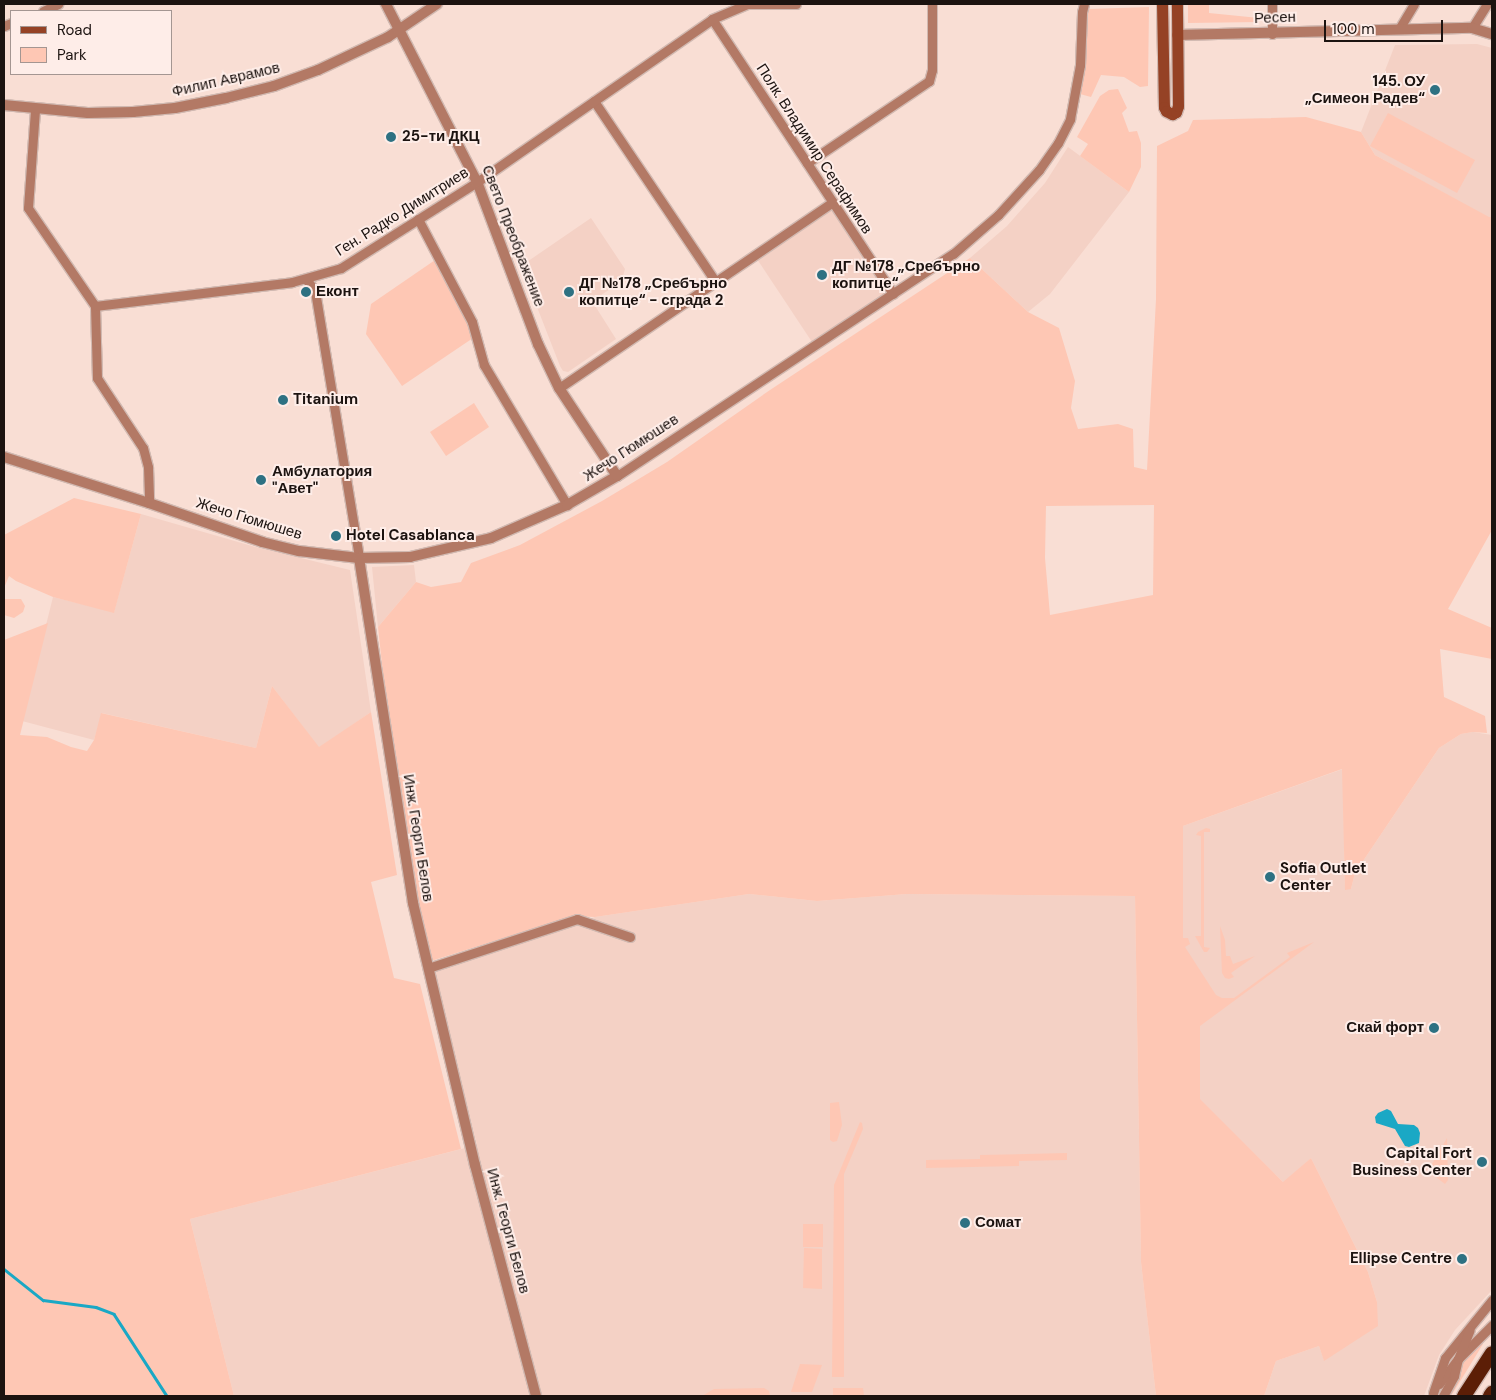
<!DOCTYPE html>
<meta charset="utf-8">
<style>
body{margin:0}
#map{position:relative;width:1496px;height:1400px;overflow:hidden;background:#f9ded4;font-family:"DM Sans",sans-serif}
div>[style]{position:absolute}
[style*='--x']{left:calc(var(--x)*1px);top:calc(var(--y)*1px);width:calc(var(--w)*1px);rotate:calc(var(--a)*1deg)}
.built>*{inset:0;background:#f4d1c5}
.green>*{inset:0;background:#fec7b4}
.water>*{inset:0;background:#1aa8c5}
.stream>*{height:2.5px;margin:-1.25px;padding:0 1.25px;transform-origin:1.25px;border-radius:1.25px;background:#1aa8c5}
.roads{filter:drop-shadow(1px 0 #d1b9b1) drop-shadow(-1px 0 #d1b9b1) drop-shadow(0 1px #d1b9b1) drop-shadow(0 -1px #d1b9b1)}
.minor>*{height:9px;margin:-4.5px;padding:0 4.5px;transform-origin:4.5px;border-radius:4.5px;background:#b37965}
.tertiary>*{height:10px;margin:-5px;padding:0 5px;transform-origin:5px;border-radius:5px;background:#b37965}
.secondary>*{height:11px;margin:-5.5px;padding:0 5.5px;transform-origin:5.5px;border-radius:5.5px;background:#954225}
.trunk>*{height:14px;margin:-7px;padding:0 7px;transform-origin:7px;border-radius:7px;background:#5c1e06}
.dots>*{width:14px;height:14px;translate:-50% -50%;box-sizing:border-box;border:2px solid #feede8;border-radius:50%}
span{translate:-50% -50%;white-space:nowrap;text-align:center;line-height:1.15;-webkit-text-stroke:4px #feede8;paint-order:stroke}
.street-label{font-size:15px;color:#1c1310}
.poi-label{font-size:15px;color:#1c1310;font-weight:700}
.right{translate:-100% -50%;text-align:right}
.left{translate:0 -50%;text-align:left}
.frame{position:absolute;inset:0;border:5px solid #1c1310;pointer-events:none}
.legend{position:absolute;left:10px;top:10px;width:162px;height:65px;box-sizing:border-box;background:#feede8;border:1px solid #a49692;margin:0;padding:6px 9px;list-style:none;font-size:15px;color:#1c1310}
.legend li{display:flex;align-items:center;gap:10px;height:25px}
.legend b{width:25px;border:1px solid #a49692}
.scale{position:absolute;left:1324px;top:20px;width:119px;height:22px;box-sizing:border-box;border:2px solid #1c1310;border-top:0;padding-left:6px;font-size:15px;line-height:18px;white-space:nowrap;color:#1c1310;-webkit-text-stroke:4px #feede8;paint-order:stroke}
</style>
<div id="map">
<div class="built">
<i style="clip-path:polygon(1477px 44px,1492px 48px,1492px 217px,1489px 218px,1375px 155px,1361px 132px,1395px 45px)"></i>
<i style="clip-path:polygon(1068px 147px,1129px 192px,1050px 294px,1028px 312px,970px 258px,1007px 226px,1045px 183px)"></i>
<i style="clip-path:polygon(832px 209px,887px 292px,812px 342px,757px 259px)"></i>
<i style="clip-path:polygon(591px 218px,625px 269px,621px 282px,592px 301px,616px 339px,568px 372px,563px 371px,560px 366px,521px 266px)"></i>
<i style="clip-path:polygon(141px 514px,252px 546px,350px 570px,371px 712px,319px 748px,272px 686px,256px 748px,102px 713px,94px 740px,22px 721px,53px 597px,114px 612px)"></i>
<i style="clip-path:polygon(414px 565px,416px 582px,378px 627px,372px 567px)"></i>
<i style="clip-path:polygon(1473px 732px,1492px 735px,1492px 1290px,1455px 1330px,1439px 1355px,1424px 1396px,1264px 1396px,1276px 1361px,1319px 1346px,1324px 1360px,1377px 1302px,1368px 1272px,1311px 1158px,1284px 1183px,1199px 1099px,1200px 1026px,1182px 949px,1183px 826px,1343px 769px,1345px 889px,1351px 889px,1355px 873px,1439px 748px,1461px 734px)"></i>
<i style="clip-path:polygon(749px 894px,817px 901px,907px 894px,1135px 896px,1141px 1262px,1156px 1396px,234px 1396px,190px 1219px,477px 1145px,434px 972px,595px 917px)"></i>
</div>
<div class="green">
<i style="clip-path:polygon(1188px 4px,1209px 4px,1209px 13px,1259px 18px,1259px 22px,1188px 23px)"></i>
<i style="clip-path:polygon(1149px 7px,1148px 86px,1140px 87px,1124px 77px,1101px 75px,1091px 97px,1080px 94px,1088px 9px)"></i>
<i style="clip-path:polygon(1118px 89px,1127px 108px,1122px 113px,1129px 132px,1137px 131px,1141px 143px,1141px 167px,1129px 192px,1080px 156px,1088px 144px,1077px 137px,1100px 96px,1109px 90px)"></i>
<i style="clip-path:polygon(1388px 113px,1475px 160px,1457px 193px,1370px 146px)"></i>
<i style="clip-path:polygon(evenodd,1306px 117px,1361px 132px,1375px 155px,1489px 217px,1492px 217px,1492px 530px,1448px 609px,1492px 628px,1492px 659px,1440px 649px,1444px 697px,1485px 716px,1487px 733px,1473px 732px,1461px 734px,1439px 748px,1355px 873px,1351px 889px,1345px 890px,1342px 769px,1183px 826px,1183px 938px,1188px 938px,1190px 944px,1185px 947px,1216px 995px,1222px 998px,1234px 998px,1290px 957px,1287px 953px,1314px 942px,1200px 1026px,1200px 1099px,1283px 1182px,1311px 1158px,1368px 1272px,1377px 1302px,1378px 1326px,1324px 1361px,1319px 1346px,1276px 1361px,1264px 1396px,1156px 1396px,1141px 1262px,1135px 896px,907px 894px,817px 901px,749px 894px,595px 917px,573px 916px,431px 961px,419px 908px,385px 692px,378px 627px,416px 582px,431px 587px,461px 582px,471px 563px,520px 545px,602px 501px,667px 462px,770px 390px,970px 258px,1028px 312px,1059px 328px,1075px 381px,1071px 408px,1078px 429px,1118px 424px,1133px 429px,1134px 467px,1147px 470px,1156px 299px,1157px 146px,1188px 131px,1193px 120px,1306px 117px,1154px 505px,1153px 595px,1050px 615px,1045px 558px,1046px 506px,1154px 505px)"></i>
<i style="clip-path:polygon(438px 258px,476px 336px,402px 386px,366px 334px,371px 304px)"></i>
<i style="clip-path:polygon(474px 403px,489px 427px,446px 456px,430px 432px)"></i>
<i style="clip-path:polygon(74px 498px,141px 514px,114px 613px,53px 597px,16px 581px,9px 576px,4px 588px,4px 535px)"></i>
<i style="clip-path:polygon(4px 599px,21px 599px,25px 606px,23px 612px,14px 618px,4px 615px)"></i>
<i style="clip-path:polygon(48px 623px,20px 735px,47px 737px,71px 747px,87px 751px,94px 740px,101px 713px,256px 748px,272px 686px,319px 747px,371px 712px,397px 875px,371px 882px,394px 978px,420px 984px,461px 1149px,190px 1219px,234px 1396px,4px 1396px,4px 640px)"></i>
<i style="clip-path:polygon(1206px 828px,1210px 829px,1210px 832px,1204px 832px,1204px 947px,1210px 948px,1207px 952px,1204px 952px,1195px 936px,1201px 936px,1201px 836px,1196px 835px,1198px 832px)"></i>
<i style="clip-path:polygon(1220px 926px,1225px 940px,1226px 956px,1230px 956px,1233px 964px,1255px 956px,1231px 973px,1234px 977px,1229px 979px,1225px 978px,1222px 973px)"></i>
<i style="clip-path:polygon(839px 1102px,842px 1125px,837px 1141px,833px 1142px,830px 1140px,830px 1103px)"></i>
<i style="clip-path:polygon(860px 1122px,862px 1123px,863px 1129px,844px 1174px,844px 1377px,832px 1377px,834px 1185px)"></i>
<i style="clip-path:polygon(1447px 1138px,1448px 1180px,1445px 1184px,1428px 1171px)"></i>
<i style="clip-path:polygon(1067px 1153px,1067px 1160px,1019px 1161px,1019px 1166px,926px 1168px,926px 1160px,980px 1159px,980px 1155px)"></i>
<i style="clip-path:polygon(803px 1224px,823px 1224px,823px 1247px,803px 1247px)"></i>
<i style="clip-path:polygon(804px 1248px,822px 1249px,822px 1289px,803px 1288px)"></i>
<i style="clip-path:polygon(1480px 1343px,1483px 1344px,1464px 1375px,1451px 1396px,1447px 1396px,1457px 1379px,1463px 1359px)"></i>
<i style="clip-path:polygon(800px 1364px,822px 1365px,812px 1392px,791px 1392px)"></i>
<i style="clip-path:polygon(764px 1388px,769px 1391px,770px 1396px,702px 1396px,714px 1389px)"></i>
<i style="clip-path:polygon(833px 1388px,863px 1388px,864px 1396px,833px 1396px)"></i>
</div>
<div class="water">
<i style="clip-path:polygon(1387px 1109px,1391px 1111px,1398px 1124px,1414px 1125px,1418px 1128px,1420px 1133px,1419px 1143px,1409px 1147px,1405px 1146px,1395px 1129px,1376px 1123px,1375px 1117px,1378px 1113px)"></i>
</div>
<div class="stream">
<i style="--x:4;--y:1269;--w:50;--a:38.5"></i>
<i style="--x:43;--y:1300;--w:53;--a:7.5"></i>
<i style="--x:96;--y:1307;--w:19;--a:21"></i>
<i style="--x:114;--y:1314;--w:98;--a:57.1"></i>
</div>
<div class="roads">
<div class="minor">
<i style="--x:1272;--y:4;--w:30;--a:90"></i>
<i style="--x:43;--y:11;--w:17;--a:-25"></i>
<i style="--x:712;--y:19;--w:329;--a:56.6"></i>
<i style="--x:4;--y:26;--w:8;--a:-23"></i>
<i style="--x:1472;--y:28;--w:28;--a:-58"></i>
<i style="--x:1399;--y:29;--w:29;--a:-59"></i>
<i style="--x:594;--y:101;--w:217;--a:56.1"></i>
<i style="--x:35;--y:110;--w:98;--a:94.1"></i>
<i style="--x:28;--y:208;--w:119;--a:55.6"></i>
<i style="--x:95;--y:306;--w:72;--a:88.4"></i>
<i style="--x:97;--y:378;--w:84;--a:56.7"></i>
<i style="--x:143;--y:448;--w:20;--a:75"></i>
<i style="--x:148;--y:467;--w:36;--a:88"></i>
<i style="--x:807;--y:163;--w:147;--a:-33.9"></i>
<i style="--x:929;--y:81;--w:11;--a:-75"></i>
<i style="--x:932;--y:70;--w:66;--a:-90"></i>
<i style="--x:418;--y:219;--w:116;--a:62.3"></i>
<i style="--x:472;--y:322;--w:45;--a:74.4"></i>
<i style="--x:484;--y:365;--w:163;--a:59.3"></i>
<i style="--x:306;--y:279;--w:15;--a:53"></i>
<i style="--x:315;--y:291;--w:271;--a:80.6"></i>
<i style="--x:95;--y:306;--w:198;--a:-6.9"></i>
<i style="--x:292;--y:282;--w:51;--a:-15.9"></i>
<i style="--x:341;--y:268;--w:161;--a:-32.3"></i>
<i style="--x:477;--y:182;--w:286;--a:-34.7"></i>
<i style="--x:712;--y:19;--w:38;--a:-23"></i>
<i style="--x:747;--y:4;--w:49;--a:0"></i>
<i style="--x:559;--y:388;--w:331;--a:-34.2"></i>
<i style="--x:617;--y:476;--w:403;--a:-33.5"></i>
<i style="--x:953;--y:254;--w:60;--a:-40.9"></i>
<i style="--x:998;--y:215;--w:61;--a:-47.7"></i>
<i style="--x:1039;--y:170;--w:33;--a:-55"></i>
<i style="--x:1058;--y:143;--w:27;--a:-63"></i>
<i style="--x:1070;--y:119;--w:55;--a:-79.5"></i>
<i style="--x:1080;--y:65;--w:53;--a:-87.8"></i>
<i style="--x:1082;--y:12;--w:8;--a:-76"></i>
<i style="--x:428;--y:968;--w:157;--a:-18.2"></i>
<i style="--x:577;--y:919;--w:56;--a:18.8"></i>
<i style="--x:1439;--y:1384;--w:31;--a:-53"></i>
<i style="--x:1458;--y:1359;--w:48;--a:-45"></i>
<i style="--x:1433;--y:1393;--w:37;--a:-71"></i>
<i style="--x:1445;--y:1358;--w:75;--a:-51"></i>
<i style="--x:1443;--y:1396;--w:23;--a:-61"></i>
<i style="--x:1454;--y:1376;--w:17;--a:-77"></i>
<i style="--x:1458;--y:1359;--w:31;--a:-68"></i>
</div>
<div class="tertiary">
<i style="--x:1177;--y:35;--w:295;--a:-1.4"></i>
<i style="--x:1472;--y:28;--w:21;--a:17"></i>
<i style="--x:4;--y:105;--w:84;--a:5.4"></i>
<i style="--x:88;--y:113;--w:45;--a:-1.3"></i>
<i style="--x:133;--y:112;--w:42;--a:-5.4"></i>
<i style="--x:175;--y:108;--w:52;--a:-11.1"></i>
<i style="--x:226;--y:98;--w:49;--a:-14"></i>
<i style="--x:274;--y:86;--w:47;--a:-20"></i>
<i style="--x:318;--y:70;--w:77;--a:-25.2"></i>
<i style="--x:388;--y:37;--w:59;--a:-34"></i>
<i style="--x:4;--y:457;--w:152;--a:17.6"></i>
<i style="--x:149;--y:503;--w:120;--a:19"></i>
<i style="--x:262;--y:542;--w:38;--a:14"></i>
<i style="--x:299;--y:551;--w:60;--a:6.7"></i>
<i style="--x:359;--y:558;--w:51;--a:-1.1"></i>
<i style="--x:410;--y:557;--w:83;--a:-13.2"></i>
<i style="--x:491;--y:538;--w:83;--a:-23.5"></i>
<i style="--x:567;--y:505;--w:58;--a:-30.1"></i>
<i style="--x:617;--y:476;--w:105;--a:-123.4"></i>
<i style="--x:559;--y:388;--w:49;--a:-115.5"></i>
<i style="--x:538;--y:344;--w:173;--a:-110.6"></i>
<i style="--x:477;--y:182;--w:200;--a:-117.1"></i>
<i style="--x:359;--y:558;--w:349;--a:81.1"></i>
<i style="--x:413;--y:903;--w:269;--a:76.7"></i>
<i style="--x:475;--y:1165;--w:239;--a:75.2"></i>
</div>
<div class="secondary">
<i style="--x:1162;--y:4;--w:103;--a:88.9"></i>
<i style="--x:1164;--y:107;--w:4;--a:63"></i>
<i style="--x:1166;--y:111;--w:7;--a:27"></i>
<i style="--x:1172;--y:114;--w:4;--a:-27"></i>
<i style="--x:1176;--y:112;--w:6;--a:-72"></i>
<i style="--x:1178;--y:106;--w:102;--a:-90.6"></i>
</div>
<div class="trunk">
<i style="--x:1464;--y:1396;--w:51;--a:-56.9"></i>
<i style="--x:1490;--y:1396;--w:4;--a:-56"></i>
</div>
</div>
<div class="dots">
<i style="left:1435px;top:90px;background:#2e7182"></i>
<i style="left:391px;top:137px;background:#2e7182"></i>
<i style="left:822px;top:275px;background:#2e7182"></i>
<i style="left:306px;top:292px;background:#2e7182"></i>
<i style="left:569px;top:292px;background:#2e7182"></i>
<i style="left:283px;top:400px;background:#2e7182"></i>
<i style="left:261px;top:480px;background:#2e7182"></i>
<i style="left:336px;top:536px;background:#2e7182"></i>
<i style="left:1270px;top:877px;background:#2e7182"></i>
<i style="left:1434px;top:1028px;background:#2e7182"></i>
<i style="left:1482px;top:1162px;background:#2e7182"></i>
<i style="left:965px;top:1223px;background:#2e7182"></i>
<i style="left:1462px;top:1259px;background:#2e7182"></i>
</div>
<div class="street-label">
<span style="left:1275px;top:18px;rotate:-2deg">Ресен</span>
<span style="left:226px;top:80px;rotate:-13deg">Филип Аврамов</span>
<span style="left:814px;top:149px;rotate:57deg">Полк. Владимир Серафимов</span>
<span style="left:402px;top:212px;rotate:-32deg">Ген. Радко Димитриев</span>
<span style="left:513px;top:236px;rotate:69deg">Свето Преображение</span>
<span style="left:631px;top:448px;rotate:-33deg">Жечо Гюмюшев</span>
<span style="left:249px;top:519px;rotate:17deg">Жечо Гюмюшев</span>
<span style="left:418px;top:838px;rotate:81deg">Инж. Георги Белов</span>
<span style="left:508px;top:1231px;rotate:75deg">Инж. Георги Белов</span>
</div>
<div class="poi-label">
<span class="right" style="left:1425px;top:90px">145. ОУ<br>„Симеон Радев“</span>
<span class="left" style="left:402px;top:137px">25-ти ДКЦ</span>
<span class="left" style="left:832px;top:275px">ДГ №178 „Сребърно<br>копитце“</span>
<span class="left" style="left:579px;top:292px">ДГ №178 „Сребърно<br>копитце“ - сграда 2</span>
<span class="left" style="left:316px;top:292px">Еконт</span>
<span class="left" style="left:293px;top:400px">Titanium</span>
<span class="left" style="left:272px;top:480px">Амбулатория<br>"Авет"</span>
<span class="left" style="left:346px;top:536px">Hotel Casablanca</span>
<span class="left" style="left:1280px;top:877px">Sofia Outlet<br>Center</span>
<span class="right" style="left:1424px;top:1028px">Скай форт</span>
<span class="right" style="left:1472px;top:1162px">Capital Fort<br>Business Center</span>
<span class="left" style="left:975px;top:1223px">Сомат</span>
<span class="right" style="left:1452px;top:1259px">Ellipse Centre</span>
</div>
<div class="frame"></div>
<ul class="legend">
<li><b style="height:6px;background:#954225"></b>Road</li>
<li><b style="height:14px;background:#fec7b4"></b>Park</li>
</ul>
<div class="scale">100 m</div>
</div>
